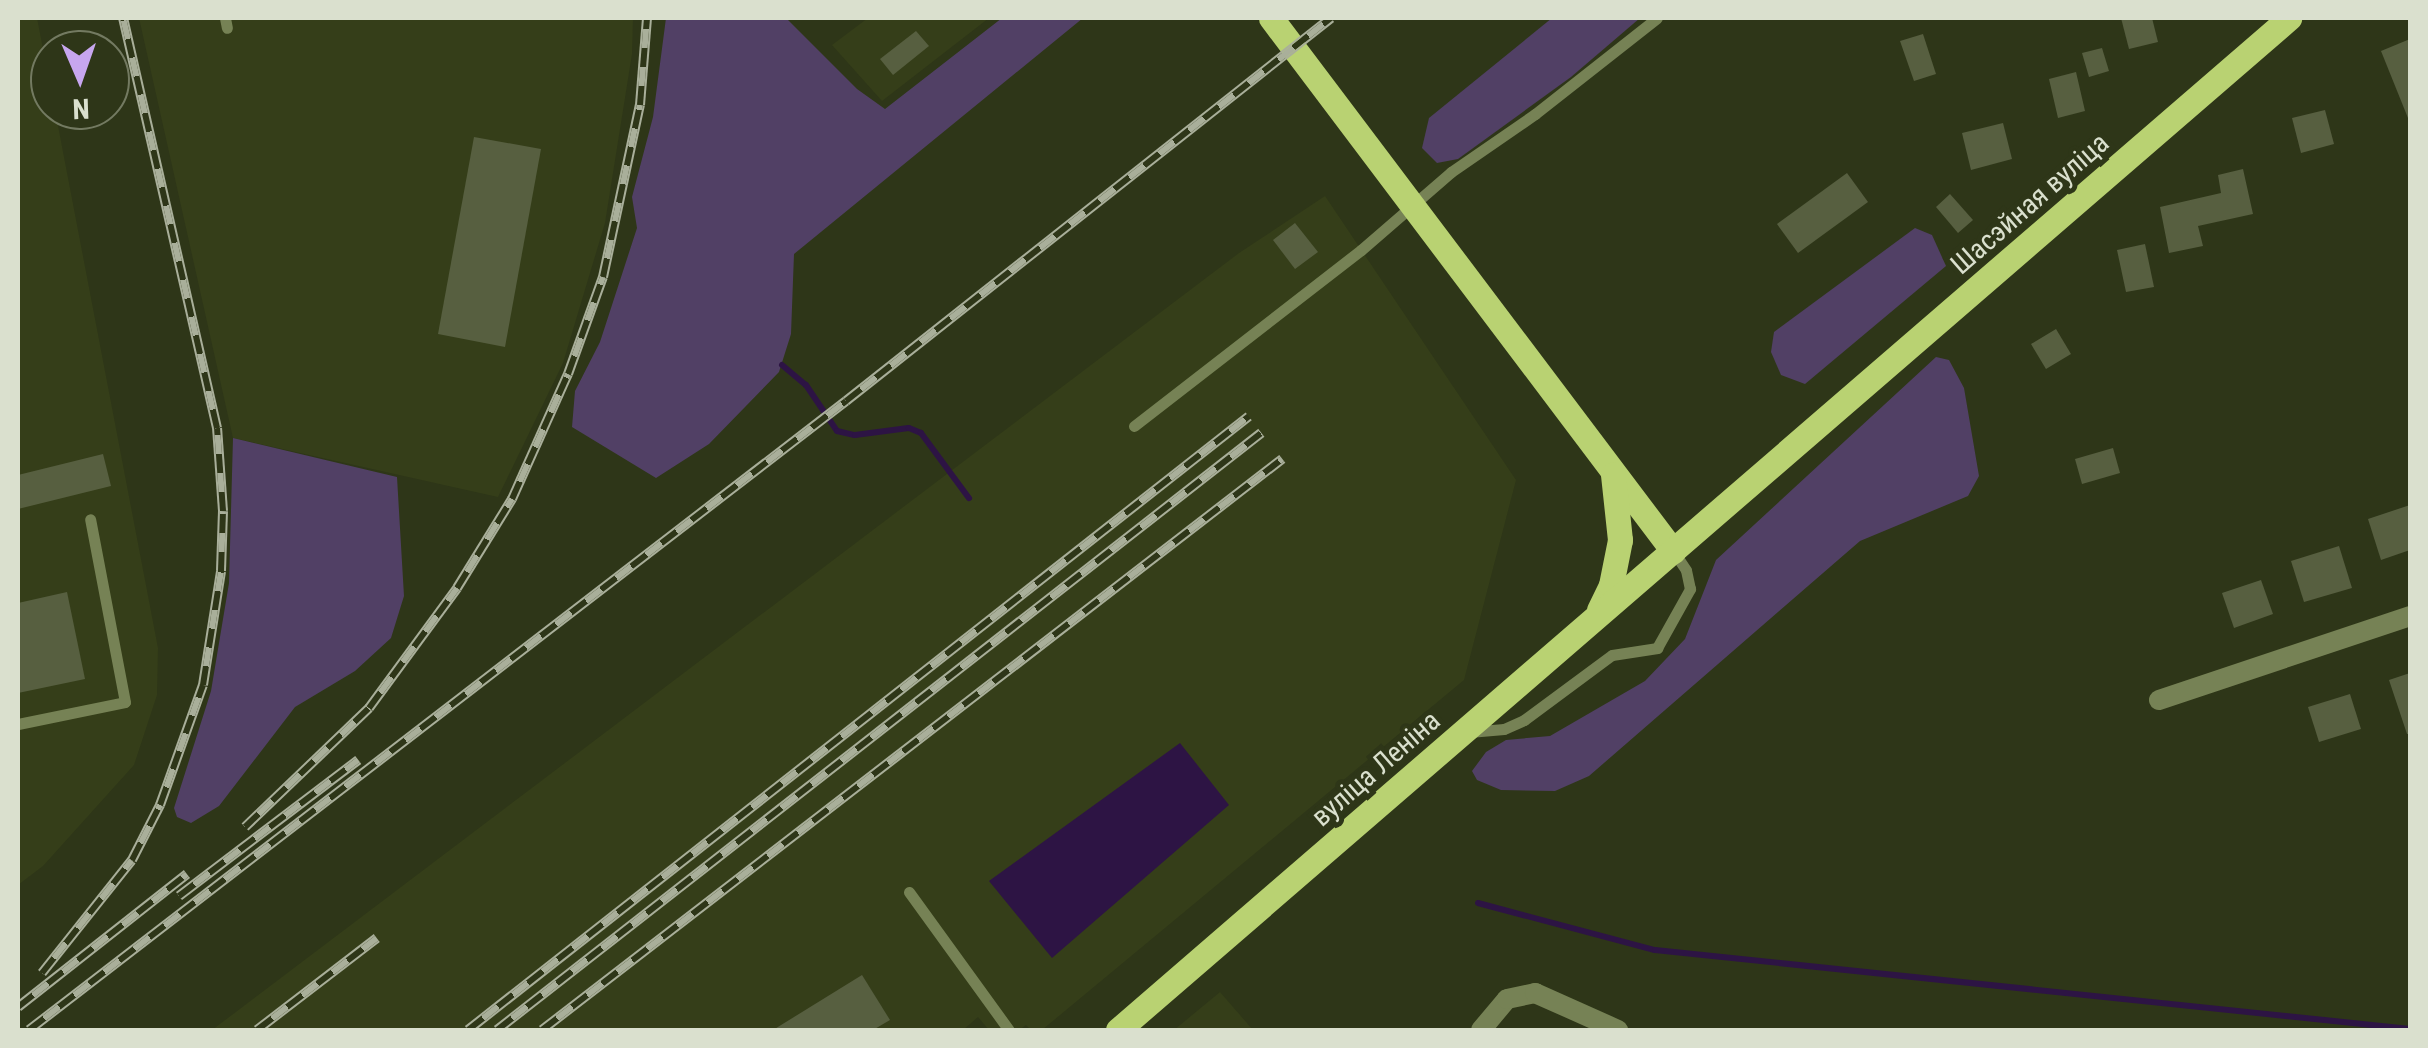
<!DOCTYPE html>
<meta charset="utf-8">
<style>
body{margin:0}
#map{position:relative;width:2428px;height:1048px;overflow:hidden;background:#2e3618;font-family:"Roboto Condensed",sans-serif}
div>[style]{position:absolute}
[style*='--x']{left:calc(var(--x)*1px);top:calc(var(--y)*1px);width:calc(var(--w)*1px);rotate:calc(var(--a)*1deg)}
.built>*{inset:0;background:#353e19}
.green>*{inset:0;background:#514065}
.water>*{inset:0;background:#2d1444}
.stream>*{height:6px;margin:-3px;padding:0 3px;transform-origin:3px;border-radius:3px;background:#2d1444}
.building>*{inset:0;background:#575f40}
.lane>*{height:11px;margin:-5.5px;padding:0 5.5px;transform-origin:5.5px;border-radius:5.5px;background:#768255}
.street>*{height:20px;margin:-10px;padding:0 10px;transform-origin:10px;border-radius:10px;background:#768255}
.primary>*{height:25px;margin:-12.5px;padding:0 12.5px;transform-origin:12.5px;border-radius:12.5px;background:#b9d272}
.rail>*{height:10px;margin-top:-5px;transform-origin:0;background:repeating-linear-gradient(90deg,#2e3618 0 19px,#a9af9a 0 38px);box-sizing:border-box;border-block:2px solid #a9af9a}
span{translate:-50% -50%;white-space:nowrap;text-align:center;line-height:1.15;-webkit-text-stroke:10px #2e3618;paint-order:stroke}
.street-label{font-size:28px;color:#dae0ce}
.frame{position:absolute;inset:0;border:20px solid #dae0ce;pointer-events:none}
.north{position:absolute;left:30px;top:30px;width:100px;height:100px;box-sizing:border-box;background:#2e3618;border:2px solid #737a61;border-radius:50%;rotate:178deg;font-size:28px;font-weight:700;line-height:40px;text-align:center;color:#dae0ce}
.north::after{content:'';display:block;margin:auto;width:35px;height:45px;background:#c7a6ef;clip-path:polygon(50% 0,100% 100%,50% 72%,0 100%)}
</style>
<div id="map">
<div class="built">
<i style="clip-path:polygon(18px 18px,37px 18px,50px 85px,50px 110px,55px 110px,158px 648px,157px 695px,134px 765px,43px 866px,18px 885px)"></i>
<i style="clip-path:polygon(139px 18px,633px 18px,632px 54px,605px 223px,563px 363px,498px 497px,233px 438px)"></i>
<i style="clip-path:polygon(868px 18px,989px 18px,882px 101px,832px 45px)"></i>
<i style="clip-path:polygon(1325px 196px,1516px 480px,1464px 680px,1042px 1030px,1031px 1030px,1026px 1025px,1019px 1030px,989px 1030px,978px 1017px,963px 1030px,212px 1030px,1239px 253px)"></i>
<i style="clip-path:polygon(1220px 992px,1253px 1030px,1174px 1030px)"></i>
</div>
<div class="green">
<i style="clip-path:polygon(666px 18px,786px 18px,857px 89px,885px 109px,1002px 18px,1083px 18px,794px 254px,791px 334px,779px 372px,709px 444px,656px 478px,572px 427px,575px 391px,600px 342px,637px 228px,632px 197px,653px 117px)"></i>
<i style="clip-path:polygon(1552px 18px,1640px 18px,1571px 77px,1458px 159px,1437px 163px,1422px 148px,1429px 118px)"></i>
<i style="clip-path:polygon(1915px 228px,1932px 235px,1946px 266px,1805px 384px,1781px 375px,1771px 352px,1774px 332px)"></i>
<i style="clip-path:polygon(1936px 357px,1949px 360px,1964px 388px,1979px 476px,1968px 496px,1860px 541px,1589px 776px,1555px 791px,1501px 790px,1477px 780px,1472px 771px,1486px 752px,1506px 740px,1550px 736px,1645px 681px,1685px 639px,1716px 560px)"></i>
<i style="clip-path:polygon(233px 438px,397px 477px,404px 596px,391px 638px,355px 671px,295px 707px,219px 806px,191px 823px,177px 817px,174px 808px,211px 691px,229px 583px)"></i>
</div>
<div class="water">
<i style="clip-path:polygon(1180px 743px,1229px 805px,1052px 958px,989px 881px)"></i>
</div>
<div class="stream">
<i style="--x:782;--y:365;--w:31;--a:40"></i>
<i style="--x:806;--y:385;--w:55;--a:56"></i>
<i style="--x:837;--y:431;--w:18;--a:13"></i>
<i style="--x:855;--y:435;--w:54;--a:-7.4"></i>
<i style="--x:909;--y:428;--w:13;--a:23"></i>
<i style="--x:921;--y:433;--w:81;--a:53.6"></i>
<i style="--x:1478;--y:903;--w:183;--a:14.9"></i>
<i style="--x:1655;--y:950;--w:759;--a:5.97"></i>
</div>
<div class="building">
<i style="clip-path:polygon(2121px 18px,2152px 18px,2158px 42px,2129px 49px)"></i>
<i style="clip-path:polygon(916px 31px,929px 46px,893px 75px,880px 59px)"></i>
<i style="clip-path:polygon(1923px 34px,1936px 74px,1914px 81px,1900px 41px)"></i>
<i style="clip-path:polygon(2410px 39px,2410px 123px,2381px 51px)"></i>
<i style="clip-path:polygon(2102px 48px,2109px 71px,2089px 77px,2082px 53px)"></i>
<i style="clip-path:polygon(2076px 72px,2085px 111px,2058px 118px,2049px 79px)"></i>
<i style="clip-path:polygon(2325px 110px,2334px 144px,2301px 153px,2292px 118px)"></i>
<i style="clip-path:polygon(2003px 123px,2012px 159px,1971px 170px,1962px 133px)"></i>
<i style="clip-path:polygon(474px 137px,541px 149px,505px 347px,438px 334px)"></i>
<i style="clip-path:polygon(2243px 169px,2253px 214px,2198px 226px,2203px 246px,2169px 253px,2160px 207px,2221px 193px,2218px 175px)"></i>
<i style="clip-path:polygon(1847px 173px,1868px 202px,1798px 253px,1777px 224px)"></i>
<i style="clip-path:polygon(1950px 194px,1973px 220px,1958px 233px,1936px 207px)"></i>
<i style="clip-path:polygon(1295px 223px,1318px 252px,1295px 269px,1273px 240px)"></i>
<i style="clip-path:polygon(2145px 244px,2154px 287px,2126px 292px,2117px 250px)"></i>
<i style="clip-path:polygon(2056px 329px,2071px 354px,2046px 369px,2031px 344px)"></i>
<i style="clip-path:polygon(2113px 448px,2120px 473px,2082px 484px,2075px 459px)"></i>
<i style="clip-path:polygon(103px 454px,111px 486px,18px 509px,18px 475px)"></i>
<i style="clip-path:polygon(2410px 505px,2410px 550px,2381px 560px,2368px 519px)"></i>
<i style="clip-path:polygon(2339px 546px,2352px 588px,2304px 602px,2291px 561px)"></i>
<i style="clip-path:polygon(2261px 580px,2273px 614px,2234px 628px,2222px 593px)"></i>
<i style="clip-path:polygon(67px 592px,85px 679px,18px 693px,18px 603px)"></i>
<i style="clip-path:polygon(2410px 673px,2410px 734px,2407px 734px,2389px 680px)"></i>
<i style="clip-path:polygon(2350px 694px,2361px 729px,2319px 742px,2308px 707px)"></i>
<i style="clip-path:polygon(862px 975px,890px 1020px,873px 1030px,773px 1030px)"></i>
</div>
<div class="lane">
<i style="--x:225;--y:18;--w:10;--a:79"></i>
<i style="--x:1134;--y:426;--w:287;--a:-37.8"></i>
<i style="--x:1361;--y:250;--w:119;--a:-40.9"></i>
<i style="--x:1451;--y:172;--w:102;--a:-34.6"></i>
<i style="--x:1535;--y:114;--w:155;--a:-38.2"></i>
<i style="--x:18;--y:724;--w:109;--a:-11.6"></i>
<i style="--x:125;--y:702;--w:186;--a:-100.8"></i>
<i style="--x:1469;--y:732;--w:35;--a:-5"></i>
<i style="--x:1504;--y:729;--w:22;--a:-24"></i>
<i style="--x:1524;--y:720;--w:109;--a:-36.5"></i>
<i style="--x:1612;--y:655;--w:46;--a:-8.8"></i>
<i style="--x:1657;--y:648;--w:68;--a:-60.8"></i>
<i style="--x:1690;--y:589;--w:19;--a:-102"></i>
<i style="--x:1686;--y:570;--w:23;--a:-124"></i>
<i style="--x:909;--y:892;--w:170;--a:54.1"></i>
</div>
<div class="street">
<i style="--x:2159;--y:700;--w:265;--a:-18.5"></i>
<i style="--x:1481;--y:1030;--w:40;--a:-50"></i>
<i style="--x:1507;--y:999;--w:29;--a:-12"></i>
<i style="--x:1535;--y:993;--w:91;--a:24"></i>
</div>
<div class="primary">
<i style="--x:1271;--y:18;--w:668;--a:52.98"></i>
<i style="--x:1599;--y:610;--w:28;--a:-64"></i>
<i style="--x:1611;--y:585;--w:46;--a:-78.7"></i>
<i style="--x:1620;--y:540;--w:66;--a:-96.1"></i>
<i style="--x:1118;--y:1030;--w:1548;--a:-40.83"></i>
</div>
<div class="rail">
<i style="--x:245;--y:827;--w:172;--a:-43.8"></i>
<i style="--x:369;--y:708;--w:149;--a:-53.7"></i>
<i style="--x:457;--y:588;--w:105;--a:-58.3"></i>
<i style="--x:512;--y:499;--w:137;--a:-65.9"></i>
<i style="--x:568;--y:374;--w:103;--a:-70.2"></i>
<i style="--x:603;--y:277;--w:176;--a:-77.9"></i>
<i style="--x:640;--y:105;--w:87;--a:-85.4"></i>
<i style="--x:179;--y:896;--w:225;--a:-37.2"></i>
<i style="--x:42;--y:973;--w:144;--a:-51.5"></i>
<i style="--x:132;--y:860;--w:62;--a:-63"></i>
<i style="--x:160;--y:805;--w:127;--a:-70.3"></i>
<i style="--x:203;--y:685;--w:115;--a:-81"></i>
<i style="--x:221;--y:571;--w:60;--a:-88.1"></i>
<i style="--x:223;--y:511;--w:83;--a:-94.1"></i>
<i style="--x:217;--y:428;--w:421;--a:-102.9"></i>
<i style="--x:18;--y:1007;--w:215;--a:-38.2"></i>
<i style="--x:29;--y:1030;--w:1031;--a:-37.59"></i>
<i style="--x:846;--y:401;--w:618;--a:-38.3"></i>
<i style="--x:257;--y:1030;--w:151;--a:-37.5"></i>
<i style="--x:468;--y:1030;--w:993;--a:-38.17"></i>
<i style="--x:497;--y:1030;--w:970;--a:-38"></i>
<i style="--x:542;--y:1030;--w:935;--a:-37.65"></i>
</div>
<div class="street-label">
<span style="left:2030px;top:204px;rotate:-41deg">Шасэйная вуліца</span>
<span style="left:1376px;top:769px;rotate:-41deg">вуліца Леніна</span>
</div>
<div class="frame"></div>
<div class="north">N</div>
</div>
